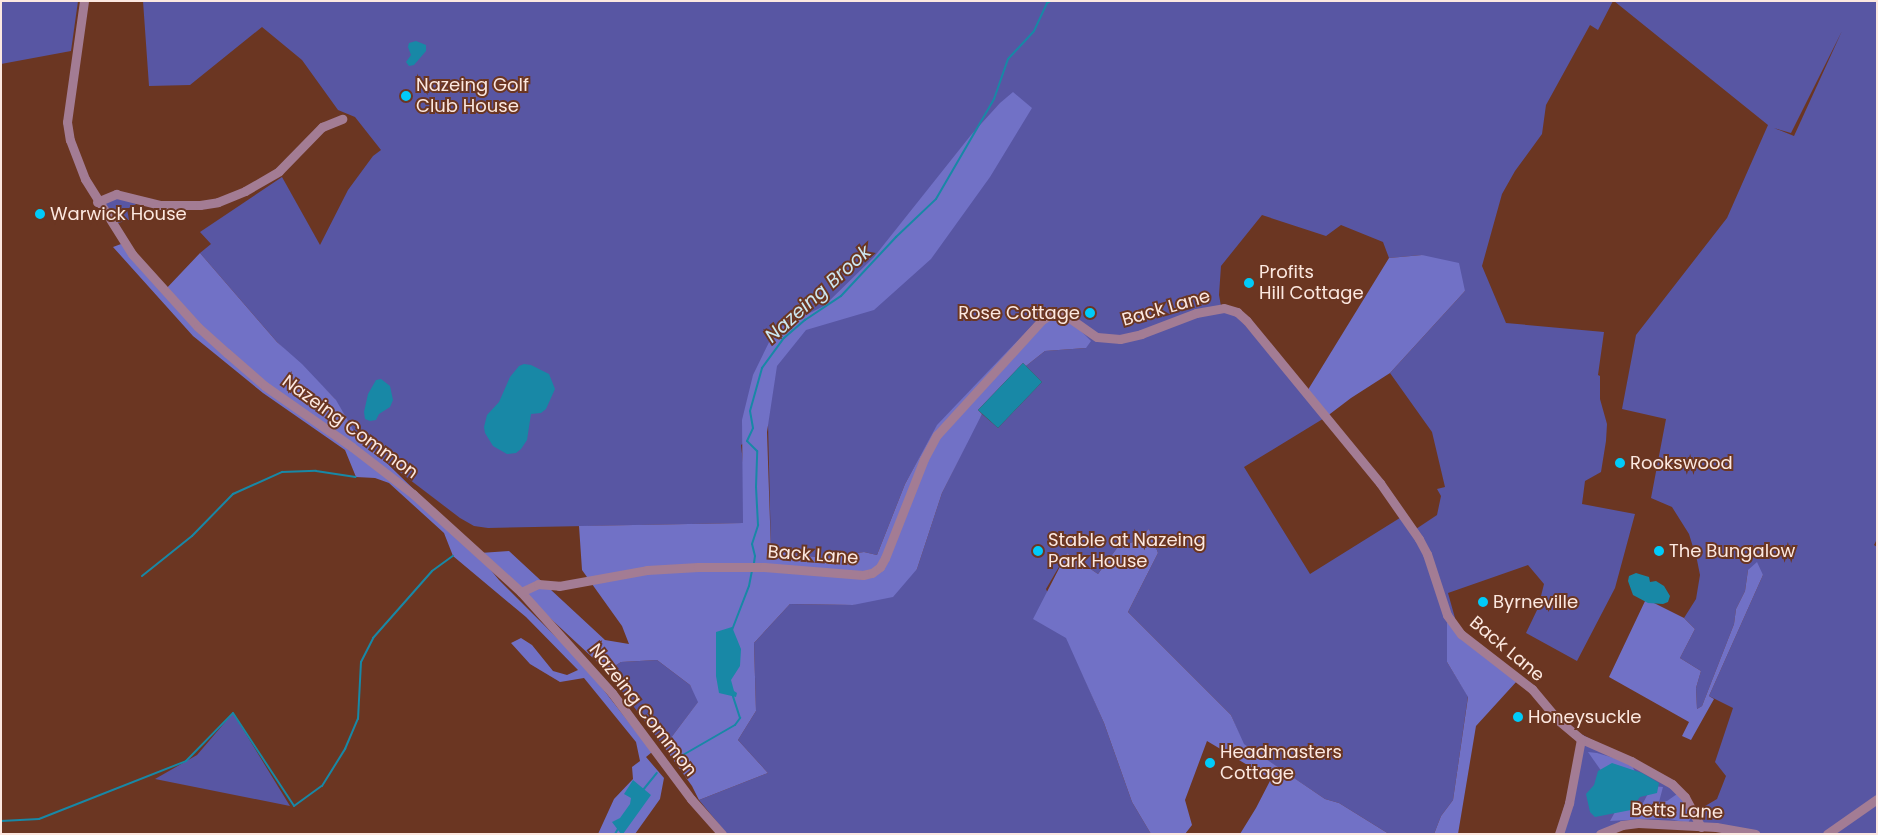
<!DOCTYPE html>
<style>
body{margin:0}
#map{position:relative;width:1878px;height:835px;overflow:hidden;background:#6b3622;font-family:Poppins,sans-serif}
div>[style]{position:absolute}
[style*='--x']{left:calc(var(--x)*1px);top:calc(var(--y)*1px);width:calc(var(--w)*1px);rotate:calc(var(--a)*1deg)}
.green>*{inset:0;background:#5856a3}
.forest>*{inset:0;background:#7171c6}
.water>*{inset:0;background:#1888a6}
.stream>*{height:2px;margin:-1px;padding:0 1px;transform-origin:1px;border-radius:1px;background:#1888a6}
.minor>*{height:9px;margin:-4.5px;padding:0 4.5px;transform-origin:4.5px;border-radius:4.5px;background:#a37c94}
.dots>*{width:14px;height:14px;translate:-50% -50%;box-sizing:border-box;border:2px solid #6b3622;border-radius:50%}
span{translate:-50% -50%;white-space:nowrap;text-align:center;line-height:1.15;-webkit-text-stroke:4px #6b3622;paint-order:stroke}
.poi-label{font-size:18px;color:#fce8e0}
.left{translate:0 -50%;text-align:left}
.right{translate:-100% -50%;text-align:right}
.street-label{font-size:18px;color:#fce8e0}
.water-label{font-size:19px;color:#cce7f1;font-style:italic}
.frame{position:absolute;inset:0;border:2px solid #fce8e0;pointer-events:none}
</style>
<div id="map">
<div class="green">
<i style="clip-path:polygon(1px 1px,78px 1px,71px 51px,1px 64px)"></i>
<i style="clip-path:polygon(evenodd,143px 1px,1613px 1px,1598px 30px,1590px 25px,1546px 105px,1542px 134px,1515px 171px,1502px 194px,1482px 266px,1506px 323px,1604px 332px,1598px 375px,1600px 376px,1600px 399px,1607px 424px,1606px 441px,1601px 472px,1585px 481px,1582px 504px,1635px 514px,1615px 588px,1577px 661px,1526px 633px,1538px 608px,1544px 584px,1528px 565px,1448px 593px,1455px 618px,1447px 622px,1447px 662px,1468px 696px,1453px 800px,1441px 816px,1434px 834px,1389px 834px,1339px 803px,1325px 799px,1243px 744px,1231px 715px,1128px 612px,1158px 553px,1149px 529px,1133px 542px,1117px 548px,1098px 574px,1067px 553px,1046px 589px,1104px 723px,1132px 802px,1151px 834px,727px 834px,699px 800px,768px 773px,738px 740px,756px 711px,754px 643px,790px 604px,853px 605px,917px 569px,942px 493px,979px 418px,982px 414px,998px 428px,1042px 382px,1026px 366px,1045px 351px,1086px 348px,1041px 316px,937px 426px,905px 484px,877px 555px,864px 552px,823px 558px,771px 551px,768px 423px,741px 445px,744px 471px,743px 523px,488px 528px,474px 526px,460px 518px,376px 454px,354px 431px,334px 398px,277px 342px,200px 253px,211px 244px,200px 232px,282px 177px,320px 245px,348px 190px,373px 156px,381px 150px,355px 117px,338px 110px,302px 60px,262px 27px,190px 85px,149px 86px,143px 1px,1262px 215px,1326px 236px,1341px 225px,1383px 242px,1389px 258px,1422px 255px,1465px 291px,1390px 373px,1432px 432px,1445px 487px,1437px 489px,1441px 496px,1437px 515px,1413px 531px,1403px 516px,1310px 574px,1244px 467px,1326px 417px,1236px 315px,1222px 312px,1219px 295px,1221px 266px,1262px 215px)"></i>
<i style="clip-path:polygon(evenodd,1614px 1px,1877px 1px,1877px 539px,1874px 545px,1877px 547px,1877px 834px,1755px 834px,1633px 823px,1600px 834px,1556px 834px,1567px 797px,1579px 733px,1662px 776px,1695px 812px,1717px 799px,1726px 776px,1715px 762px,1733px 708px,1709px 696px,1763px 575px,1748px 570px,1745px 591px,1736px 609px,1734px 624px,1702px 706px,1697px 709px,1696px 688px,1701px 671px,1680px 658px,1695px 629px,1684px 618px,1696px 599px,1700px 575px,1697px 560px,1689px 534px,1672px 507px,1651px 498px,1666px 419px,1622px 409px,1636px 335px,1727px 218px,1768px 125px,1614px 1px,1842px 31px,1794px 136px,1774px 128px,1791px 133px,1842px 31px)"></i>
<i style="clip-path:polygon(110px 198px,140px 202px,127px 209px,129px 220px,114px 224px,105px 204px)"></i>
<i style="clip-path:polygon(657px 660px,690px 685px,699px 701px,664px 747px,607px 671px,621px 662px)"></i>
<i style="clip-path:polygon(233px 713px,290px 806px,155px 779px,197px 755px)"></i>
</div>
<div class="forest">
<i style="clip-path:polygon(1013px 92px,1032px 108px,990px 177px,931px 259px,874px 310px,806px 330px,777px 366px,767px 432px,771px 551px,823px 558px,864px 552px,877px 555px,905px 484px,937px 425px,1041px 316px,1051px 321px,1059px 319px,1072px 322px,1091px 341px,1086px 348px,1045px 351px,1026px 366px,1023px 363px,978px 410px,982px 414px,942px 493px,917px 569px,893px 597px,853px 605px,790px 604px,754px 643px,756px 711px,738px 740px,768px 773px,699px 800px,692px 786px,664px 747px,698px 702px,690px 685px,657px 660px,621px 662px,607px 671px,480px 553px,509px 551px,605px 640px,629px 644px,622px 626px,582px 570px,579px 526px,743px 523px,742px 420px,753px 375px,775px 330px,824px 306px,874px 257px,971px 135px,1000px 103px)"></i>
<i style="clip-path:polygon(121px 244px,164px 291px,200px 253px,277px 342px,302px 364px,336px 400px,354px 431px,364px 441px,466px 540px,499px 580px,585px 666px,652px 752px,646px 757px,664px 778px,660px 799px,635px 834px,598px 834px,614px 799px,633px 779px,632px 767px,640px 761px,636px 742px,584px 678px,560px 682px,530px 664px,511px 643px,521px 638px,532px 645px,553px 671px,567px 675px,578px 670px,526px 617px,453px 556px,444px 533px,389px 483px,375px 478px,356px 477px,345px 450px,263px 393px,193px 336px,113px 247px)"></i>
<i style="clip-path:polygon(1422px 255px,1459px 263px,1465px 291px,1390px 373px,1351px 398px,1326px 417px,1306px 393px,1389px 258px)"></i>
<i style="clip-path:polygon(1149px 529px,1158px 553px,1128px 612px,1231px 715px,1244px 744px,1325px 799px,1339px 803px,1389px 834px,1240px 834px,1256px 808px,1271px 779px,1207px 741px,1185px 800px,1192px 825px,1185px 834px,1151px 834px,1132px 802px,1104px 723px,1066px 638px,1033px 619px,1067px 553px,1098px 574px,1117px 548px,1133px 542px)"></i>
<i style="clip-path:polygon(1757px 562px,1763px 575px,1709px 696px,1714px 699px,1691px 740px,1682px 736px,1689px 722px,1609px 677px,1646px 599px,1684px 618px,1695px 629px,1680px 658px,1701px 671px,1696px 688px,1697px 709px,1702px 706px,1734px 624px,1736px 609px,1745px 591px,1748px 570px)"></i>
<i style="clip-path:polygon(1447px 622px,1517px 681px,1476px 726px,1458px 834px,1434px 834px,1441px 816px,1453px 800px,1468px 697px,1447px 662px)"></i>
<i style="clip-path:polygon(1588px 752px,1597px 753px,1631px 763px,1635px 772px,1602px 772px)"></i>
<i style="clip-path:polygon(1652px 786px,1663px 787px,1659px 802px,1667px 801px,1680px 792px,1692px 816px,1688px 823px,1665px 818px,1610px 821px,1615px 812px,1632px 800px,1642px 805px)"></i>
</div>
<div class="water">
<i style="clip-path:polygon(416px 41px,426px 45px,426px 51px,414px 65px,409px 66px,406px 62px,411px 55px,408px 47px,409px 43px)"></i>
<i style="clip-path:polygon(1023px 363px,1042px 382px,998px 428px,978px 410px)"></i>
<i style="clip-path:polygon(524px 364px,531px 365px,549px 374px,555px 389px,546px 409px,541px 413px,531px 414px,527px 440px,521px 449px,516px 453px,507px 454px,493px 446px,485px 433px,484px 427px,487px 415px,499px 402px,510px 377px,519px 366px)"></i>
<i style="clip-path:polygon(381px 379px,390px 386px,393px 400px,390px 407px,379px 414px,376px 420px,370px 421px,365px 419px,364px 412px,368px 394px,376px 380px)"></i>
<i style="clip-path:polygon(1636px 573px,1649px 577px,1650px 582px,1656px 581px,1664px 586px,1670px 596px,1668px 602px,1663px 604px,1648px 603px,1633px 595px,1628px 581px,1629px 576px)"></i>
<i style="clip-path:polygon(732px 627px,741px 649px,740px 666px,731px 680px,734px 691px,737px 693px,736px 697px,719px 693px,716px 676px,716px 632px)"></i>
<i style="clip-path:polygon(1612px 763px,1642px 773px,1659px 783px,1657px 793px,1640px 797px,1631px 810px,1595px 817px,1590px 812px,1586px 794px,1594px 785px,1598px 771px)"></i>
<i style="clip-path:polygon(633px 780px,651px 795px,623px 834px,621px 834px,612px 822px,620px 818px,630px 804px,631px 798px,624px 794px)"></i>
</div>
<div class="stream">
<i style="--x:754;--y:563;--w:7;--a:-82"></i>
<i style="--x:755;--y:556;--w:12;--a:-104"></i>
<i style="--x:752;--y:544;--w:20;--a:-72"></i>
<i style="--x:758;--y:525;--w:38;--a:-93"></i>
<i style="--x:756;--y:487;--w:36;--a:-88"></i>
<i style="--x:757;--y:451;--w:14;--a:-135"></i>
<i style="--x:747;--y:441;--w:14;--a:-65"></i>
<i style="--x:753;--y:428;--w:17;--a:-100"></i>
<i style="--x:750;--y:411;--w:45;--a:-74.4"></i>
<i style="--x:762;--y:368;--w:37;--a:-54"></i>
<i style="--x:784;--y:338;--w:28;--a:-41"></i>
<i style="--x:805;--y:320;--w:43;--a:-33.7"></i>
<i style="--x:841;--y:296;--w:81;--a:-47"></i>
<i style="--x:896;--y:237;--w:55;--a:-43.5"></i>
<i style="--x:936;--y:199;--w:116;--a:-59.9"></i>
<i style="--x:994;--y:99;--w:42;--a:-70.7"></i>
<i style="--x:1008;--y:59;--w:38;--a:-47"></i>
<i style="--x:1034;--y:31;--w:31;--a:-65"></i>
<i style="--x:1047;--y:3;--w:4;--a:-27"></i>
<i style="--x:142;--y:576;--w:64;--a:-38.7"></i>
<i style="--x:192;--y:536;--w:59;--a:-45.7"></i>
<i style="--x:233;--y:494;--w:54;--a:-24.2"></i>
<i style="--x:282;--y:472;--w:34;--a:-2"></i>
<i style="--x:316;--y:471;--w:40;--a:8.5"></i>
<i style="--x:732;--y:630;--w:47;--a:-68.9"></i>
<i style="--x:749;--y:586;--w:16;--a:-79"></i>
<i style="--x:676;--y:759;--w:68;--a:-30"></i>
<i style="--x:735;--y:725;--w:9;--a:-54"></i>
<i style="--x:740;--y:718;--w:23;--a:-108"></i>
<i style="--x:643;--y:790;--w:22;--a:-51"></i>
<i style="--x:1;--y:821;--w:38;--a:-3"></i>
<i style="--x:39;--y:819;--w:158;--a:-21.5"></i>
<i style="--x:186;--y:761;--w:67;--a:-45.6"></i>
<i style="--x:233;--y:713;--w:111;--a:56.7"></i>
<i style="--x:294;--y:806;--w:34;--a:-36"></i>
<i style="--x:322;--y:786;--w:44;--a:-58.1"></i>
<i style="--x:345;--y:749;--w:33;--a:-67"></i>
<i style="--x:358;--y:719;--w:57;--a:-87"></i>
<i style="--x:361;--y:662;--w:27;--a:-63"></i>
<i style="--x:373;--y:638;--w:89;--a:-48.6"></i>
<i style="--x:432;--y:571;--w:26;--a:-36"></i>
<i style="--x:615;--y:834;--w:8;--a:-60"></i>
</div>
<div class="minor">
<i style="--x:84;--y:1;--w:122;--a:98"></i>
<i style="--x:67;--y:122;--w:18;--a:81"></i>
<i style="--x:70;--y:140;--w:42;--a:69"></i>
<i style="--x:85;--y:179;--w:89;--a:57.9"></i>
<i style="--x:132;--y:254;--w:98;--a:47.9"></i>
<i style="--x:198;--y:327;--w:39;--a:42"></i>
<i style="--x:227;--y:353;--w:50;--a:41"></i>
<i style="--x:265;--y:386;--w:106;--a:35"></i>
<i style="--x:352;--y:447;--w:77;--a:37.6"></i>
<i style="--x:413;--y:494;--w:146;--a:42.2"></i>
<i style="--x:521;--y:592;--w:136;--a:48"></i>
<i style="--x:612;--y:693;--w:132;--a:53.3"></i>
<i style="--x:691;--y:799;--w:47;--a:48.5"></i>
<i style="--x:97;--y:202;--w:21;--a:-23"></i>
<i style="--x:116;--y:194;--w:45;--a:14"></i>
<i style="--x:160;--y:205;--w:40;--a:0"></i>
<i style="--x:200;--y:205;--w:18;--a:-9"></i>
<i style="--x:218;--y:202;--w:29;--a:-22"></i>
<i style="--x:245;--y:191;--w:39;--a:-30"></i>
<i style="--x:279;--y:171;--w:62;--a:-45.7"></i>
<i style="--x:322;--y:127;--w:22;--a:-22"></i>
<i style="--x:521;--y:592;--w:19;--a:-25"></i>
<i style="--x:538;--y:584;--w:21;--a:5"></i>
<i style="--x:559;--y:586;--w:89;--a:-10.3"></i>
<i style="--x:647;--y:570;--w:51;--a:-3.4"></i>
<i style="--x:698;--y:567;--w:66;--a:0"></i>
<i style="--x:764;--y:567;--w:99;--a:4.6"></i>
<i style="--x:863;--y:575;--w:9;--a:-13"></i>
<i style="--x:872;--y:573;--w:10;--a:-37"></i>
<i style="--x:880;--y:567;--w:10;--a:-61"></i>
<i style="--x:885;--y:558;--w:106;--a:-68.5"></i>
<i style="--x:924;--y:459;--w:27;--a:-62"></i>
<i style="--x:937;--y:435;--w:156;--a:-47.6"></i>
<i style="--x:1042;--y:320;--w:9;--a:-32"></i>
<i style="--x:1050;--y:315;--w:10;--a:-6"></i>
<i style="--x:1060;--y:314;--w:9;--a:21"></i>
<i style="--x:1068;--y:317;--w:35;--a:35"></i>
<i style="--x:1097;--y:337;--w:23;--a:5"></i>
<i style="--x:1120;--y:339;--w:22;--a:-13"></i>
<i style="--x:1141;--y:334;--w:59;--a:-20.9"></i>
<i style="--x:1196;--y:313;--w:28;--a:-10"></i>
<i style="--x:1224;--y:308;--w:14;--a:17"></i>
<i style="--x:1237;--y:312;--w:13;--a:42"></i>
<i style="--x:1247;--y:321;--w:210;--a:50.6"></i>
<i style="--x:1380;--y:483;--w:68;--a:55.1"></i>
<i style="--x:1419;--y:539;--w:17;--a:62"></i>
<i style="--x:1427;--y:554;--w:64;--a:71.8"></i>
<i style="--x:1447;--y:615;--w:24;--a:54"></i>
<i style="--x:1461;--y:634;--w:90;--a:37.8"></i>
<i style="--x:1532;--y:689;--w:40;--a:50"></i>
<i style="--x:1558;--y:720;--w:30;--a:40"></i>
<i style="--x:1581;--y:739;--w:55;--a:23.7"></i>
<i style="--x:1631;--y:761;--w:47;--a:29.3"></i>
<i style="--x:1672;--y:784;--w:18;--a:45"></i>
<i style="--x:1685;--y:797;--w:34;--a:62"></i>
<i style="--x:1559;--y:834;--w:33;--a:-72"></i>
<i style="--x:1569;--y:803;--w:65;--a:-79.4"></i>
<i style="--x:1600;--y:834;--w:24;--a:-22"></i>
<i style="--x:1622;--y:825;--w:16;--a:-7"></i>
<i style="--x:1638;--y:823;--w:78;--a:2.9"></i>
<i style="--x:1716;--y:827;--w:40;--a:10"></i>
<i style="--x:1827;--y:834;--w:61;--a:-35"></i>
</div>
<div class="dots">
<i style="left:406px;top:96px;background:#00cbf9"></i>
<i style="left:40px;top:214px;background:#00cbf9"></i>
<i style="left:1249px;top:283px;background:#00cbf9"></i>
<i style="left:1090px;top:313px;background:#00cbf9"></i>
<i style="left:1620px;top:463px;background:#00cbf9"></i>
<i style="left:1038px;top:551px;background:#00cbf9"></i>
<i style="left:1659px;top:551px;background:#00cbf9"></i>
<i style="left:1483px;top:602px;background:#00cbf9"></i>
<i style="left:1518px;top:717px;background:#00cbf9"></i>
<i style="left:1210px;top:763px;background:#00cbf9"></i>
</div>
<div class="poi-label">
<span class="left" style="left:416px;top:96px">Nazeing Golf<br>Club House</span>
<span class="left" style="left:50px;top:214px">Warwick House</span>
<span class="left" style="left:1259px;top:283px">Profits<br>Hill Cottage</span>
<span class="right" style="left:1080px;top:313px">Rose Cottage</span>
<span class="left" style="left:1630px;top:463px">Rookswood</span>
<span class="left" style="left:1048px;top:551px">Stable at Nazeing<br>Park House</span>
<span class="left" style="left:1669px;top:551px">The Bungalow</span>
<span class="left" style="left:1493px;top:602px">Byrneville</span>
<span class="left" style="left:1528px;top:717px">Honeysuckle</span>
<span class="left" style="left:1220px;top:763px">Headmasters<br>Cottage</span>
</div>
<div class="street-label">
<span style="left:1166px;top:308px;rotate:-16deg">Back Lane</span>
<span style="left:350px;top:427px;rotate:36deg">Nazeing Common</span>
<span style="left:813px;top:555px;rotate:4deg">Back Lane</span>
<span style="left:1507px;top:649px;rotate:40deg">Back Lane</span>
<span style="left:643px;top:710px;rotate:52deg">Nazeing Common</span>
<span style="left:1677px;top:811px;rotate:2deg">Betts Lane</span>
</div>
<div class="water-label">
<span style="left:818px;top:294px;rotate:-42deg">Nazeing Brook</span>
</div>
<div class="frame"></div>
</div>
